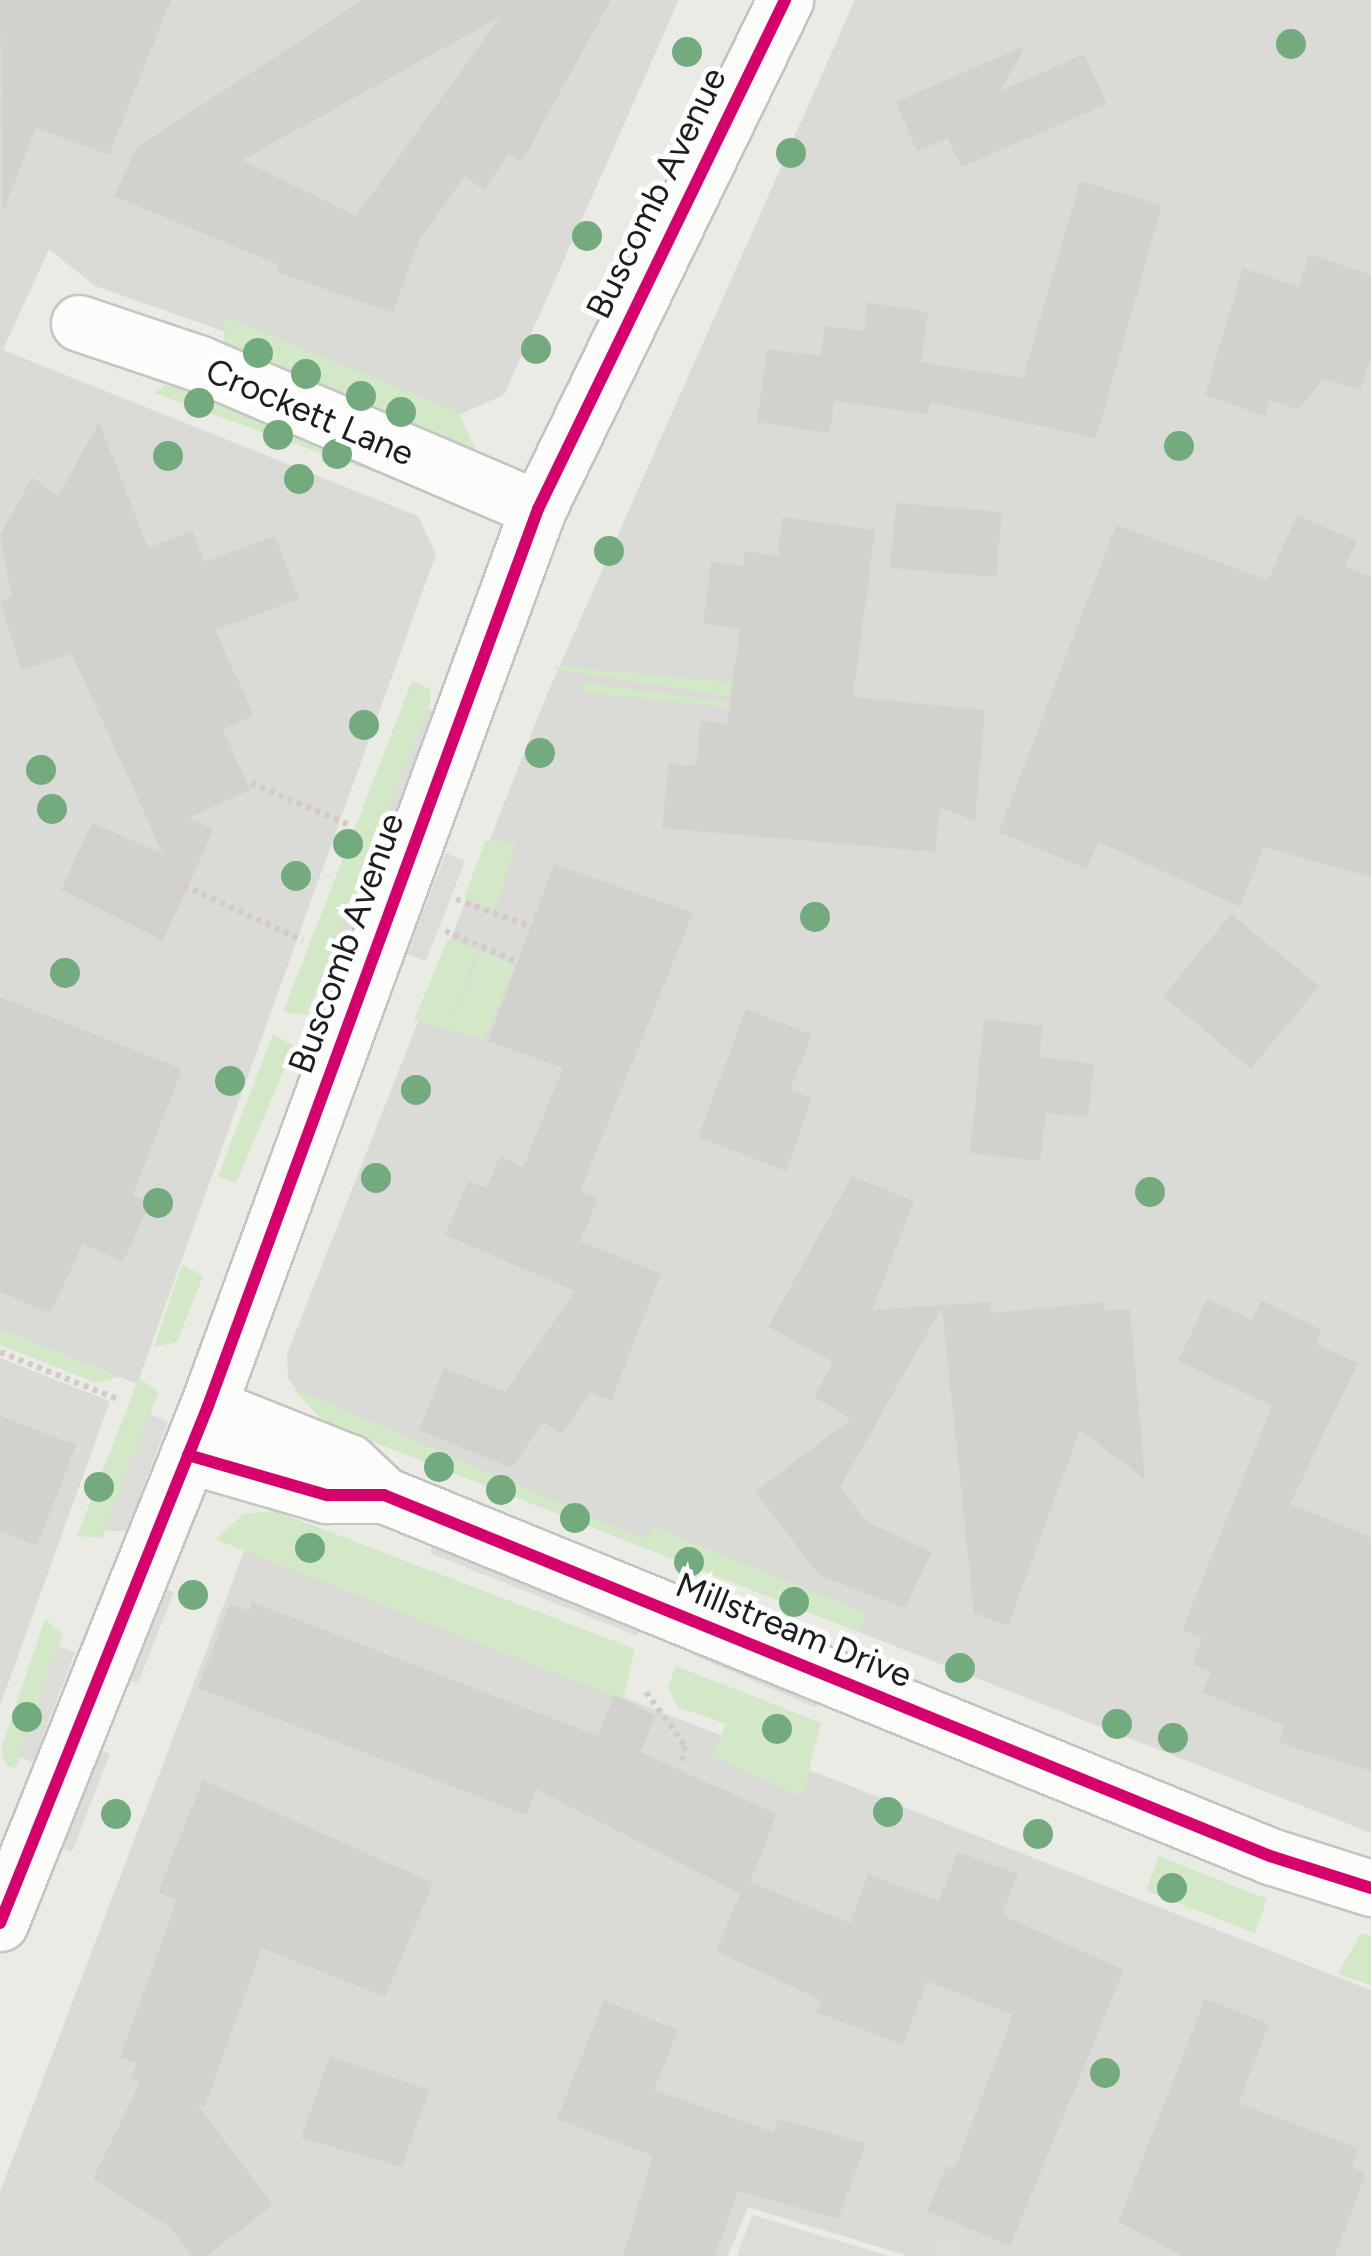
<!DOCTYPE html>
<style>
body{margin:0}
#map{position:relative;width:1371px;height:2256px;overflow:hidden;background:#ebebe6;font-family:Figtree,sans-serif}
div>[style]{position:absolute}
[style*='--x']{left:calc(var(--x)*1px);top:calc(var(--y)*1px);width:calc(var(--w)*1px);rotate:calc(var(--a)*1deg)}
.residential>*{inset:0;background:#dadad7}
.grass>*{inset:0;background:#d3e8c6}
.parking>*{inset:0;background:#dcdcd9}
.building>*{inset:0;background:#d2d1cd}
.path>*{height:6px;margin-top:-3px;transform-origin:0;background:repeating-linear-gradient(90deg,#d5cac6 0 5px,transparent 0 10px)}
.roads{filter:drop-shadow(2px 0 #c4c4c2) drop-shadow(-2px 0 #c4c4c2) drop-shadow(0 2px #c4c4c2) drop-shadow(0 -2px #c4c4c2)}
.street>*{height:55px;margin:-27.5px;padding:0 27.5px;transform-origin:27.5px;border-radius:27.5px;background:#fcfcfb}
.cycleway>*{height:12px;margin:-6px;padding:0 6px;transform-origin:6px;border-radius:6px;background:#d6006c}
.trees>*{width:30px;height:30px;margin:-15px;border-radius:50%;background:#73aa7e}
span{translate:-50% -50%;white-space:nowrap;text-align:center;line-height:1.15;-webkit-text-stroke:10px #fff;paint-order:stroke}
.street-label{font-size:35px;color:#1d1d1d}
</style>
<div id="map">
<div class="residential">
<i style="clip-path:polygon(0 0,679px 0,504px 395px,460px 414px,95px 286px,49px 249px,3px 350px,418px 516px,436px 554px,137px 1384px,0 1329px)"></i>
<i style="clip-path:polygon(855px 0,1371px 0,1371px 1833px,324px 1422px,288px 1379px,287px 1354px,546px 697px)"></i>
<i style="clip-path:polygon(0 1358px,110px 1401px,0 1706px)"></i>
<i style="clip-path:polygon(245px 1549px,1371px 1990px,1371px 2256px,908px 2256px,748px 2207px,728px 2256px,0 2256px,0 2192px)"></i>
</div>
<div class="grass">
<i style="clip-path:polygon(225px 317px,458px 412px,476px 450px,224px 347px)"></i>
<i style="clip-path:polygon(165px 385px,186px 388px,459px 503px,154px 393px)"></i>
<i style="clip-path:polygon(555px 669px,555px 666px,812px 690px,731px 697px)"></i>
<i style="clip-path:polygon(412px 681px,430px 689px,431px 702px,307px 1015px,283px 1012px)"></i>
<i style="clip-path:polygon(585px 683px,729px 702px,729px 708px,583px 692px)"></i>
<i style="clip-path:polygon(485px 841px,516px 842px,495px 912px,464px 898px)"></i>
<i style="clip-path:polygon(448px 939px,478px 950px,448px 1027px,481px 951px,515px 965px,484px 1040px,414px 1020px)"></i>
<i style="clip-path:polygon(273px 1034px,294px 1046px,236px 1183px,218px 1176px)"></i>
<i style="clip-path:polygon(182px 1264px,203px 1276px,177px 1342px,154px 1347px)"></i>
<i style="clip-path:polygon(0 1329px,119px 1377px,97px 1383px,0 1345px)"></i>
<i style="clip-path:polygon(139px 1378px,159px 1392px,102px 1538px,77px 1536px)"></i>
<i style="clip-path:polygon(291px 1387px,629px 1533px,646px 1538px,654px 1527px,867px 1613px,859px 1632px,324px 1422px)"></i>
<i style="clip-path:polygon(275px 1511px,635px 1649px,623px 1700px,215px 1539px,244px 1514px)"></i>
<i style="clip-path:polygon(45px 1619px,63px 1635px,16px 1768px,6px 1766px,1px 1750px)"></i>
<i style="clip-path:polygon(676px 1666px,821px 1723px,802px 1797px,713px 1756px,726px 1724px,678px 1707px,668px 1687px)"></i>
<i style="clip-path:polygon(1159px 1856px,1267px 1899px,1255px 1933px,1146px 1891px)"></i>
<i style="clip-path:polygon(1361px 1933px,1371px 1936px,1371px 1985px,1338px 1974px)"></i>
</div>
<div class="parking">
<i style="clip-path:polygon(428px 708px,445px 716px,340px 983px,322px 976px)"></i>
<i style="clip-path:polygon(446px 853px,465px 861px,426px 961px,407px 954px)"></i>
<i style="clip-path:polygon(149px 1414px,168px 1421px,127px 1531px,104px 1531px)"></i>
<i style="clip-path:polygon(436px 1537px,644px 1620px,637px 1636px,430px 1553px)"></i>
<i style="clip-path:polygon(159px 1586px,174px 1592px,138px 1683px,122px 1677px)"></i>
<i style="clip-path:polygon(699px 1639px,824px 1690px,816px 1708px,693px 1655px)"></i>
<i style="clip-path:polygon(59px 1647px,75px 1652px,33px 1762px,17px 1756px)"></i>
<i style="clip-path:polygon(94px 1747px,110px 1754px,72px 1852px,56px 1846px)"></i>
<i style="clip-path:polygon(752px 2215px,889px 2256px,737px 2256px)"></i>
<i style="clip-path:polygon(940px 2235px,985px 2252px,929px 2256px)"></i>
</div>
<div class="building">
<i style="clip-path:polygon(0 0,171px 0,109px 155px,36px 128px,3px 212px)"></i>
<i style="clip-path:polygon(evenodd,362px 0,611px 0,521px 163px,509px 154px,484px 190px,465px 176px,419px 240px,393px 313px,277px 272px,279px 265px,114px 196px,136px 148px,362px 0,501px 16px,356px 216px,242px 160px,501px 16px)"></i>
<i style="clip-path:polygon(1026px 45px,1000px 91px,1084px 54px,1107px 104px,961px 167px,948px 138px,917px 151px,896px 102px)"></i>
<i style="clip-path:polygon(1080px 181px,1162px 205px,1096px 438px,930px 402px,928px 414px,834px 401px,830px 433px,757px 422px,767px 349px,821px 356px,825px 326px,864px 331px,867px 302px,928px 312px,921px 362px,1023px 378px)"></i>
<i style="clip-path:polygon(1309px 254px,1371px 275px,1371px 358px,1360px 390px,1323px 378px,1299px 410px,1270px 400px,1265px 416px,1205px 395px,1243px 268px,1299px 287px)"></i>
<i style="clip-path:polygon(99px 422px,148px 548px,193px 531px,204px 562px,275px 536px,299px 599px,215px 630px,254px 715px,223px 729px,250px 790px,188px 818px,214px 829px,163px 941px,61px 890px,92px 823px,163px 854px,72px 654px,22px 670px,0 601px,12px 597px,0 536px,32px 477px,58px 496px)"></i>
<i style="clip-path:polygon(896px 503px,1002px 512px,996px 577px,890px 568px)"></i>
<i style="clip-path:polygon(1297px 515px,1357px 541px,1345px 566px,1371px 577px,1371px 877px,1264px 847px,1240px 907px,1099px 842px,1087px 869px,999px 832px,1116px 525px,1268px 580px)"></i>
<i style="clip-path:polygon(782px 517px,875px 530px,853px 697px,985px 710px,975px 822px,940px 807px,935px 852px,662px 828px,669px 764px,696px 766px,701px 721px,727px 724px,740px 629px,703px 624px,711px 562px,743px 566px,745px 551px,778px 556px)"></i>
<i style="clip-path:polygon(554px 864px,693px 913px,580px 1192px,598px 1199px,580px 1241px,661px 1274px,611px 1401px,590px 1392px,562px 1434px,543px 1422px,512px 1468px,419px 1430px,444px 1368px,505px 1392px,575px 1291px,445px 1235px,468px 1181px,486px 1188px,500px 1156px,523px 1167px,563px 1068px,488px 1041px)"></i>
<i style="clip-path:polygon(1231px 914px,1319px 986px,1251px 1069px,1163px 996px)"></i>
<i style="clip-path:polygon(0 997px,182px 1069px,133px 1195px,150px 1203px,123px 1262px,83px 1244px,50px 1314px,0 1292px)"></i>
<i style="clip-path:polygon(746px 1009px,812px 1035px,790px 1089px,812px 1098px,786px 1171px,698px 1137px)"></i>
<i style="clip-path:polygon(984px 1019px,1043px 1026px,1039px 1057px,1094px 1064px,1088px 1117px,1046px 1113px,1040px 1161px,970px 1153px)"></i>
<i style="clip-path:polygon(852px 1176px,914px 1201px,872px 1310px,990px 1302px,992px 1313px,1104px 1302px,1105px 1311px,1130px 1309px,1145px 1479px,1080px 1430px,1008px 1626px,974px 1613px,942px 1307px,840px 1487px,867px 1522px,932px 1552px,905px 1608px,820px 1576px,755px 1492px,851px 1419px,814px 1397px,833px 1362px,768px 1327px)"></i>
<i style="clip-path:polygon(1207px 1299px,1252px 1320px,1261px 1300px,1322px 1330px,1316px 1344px,1358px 1363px,1290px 1504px,1371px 1537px,1371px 1771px,1279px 1743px,1285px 1726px,1202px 1692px,1211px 1672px,1192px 1664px,1202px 1638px,1182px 1630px,1272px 1406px,1178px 1361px)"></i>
<i style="clip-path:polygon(0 1416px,76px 1445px,37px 1546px,0 1531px)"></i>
<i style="clip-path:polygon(252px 1602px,598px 1736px,614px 1695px,656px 1716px,640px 1752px,777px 1814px,750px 1882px,850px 1923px,868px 1874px,939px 1901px,958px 1852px,1018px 1874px,1002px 1915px,1124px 1970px,1010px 2246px,927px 2211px,947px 2166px,955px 2168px,1013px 2015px,927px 1981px,903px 2045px,816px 2012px,821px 2000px,716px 1951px,740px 1894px,536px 1789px,526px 1815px,198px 1688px,230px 1604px,249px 1611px)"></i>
<i style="clip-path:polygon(203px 1780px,433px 1883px,385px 1997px,262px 1948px,205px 2106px,197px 2104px,273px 2205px,206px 2256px,192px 2256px,171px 2228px,93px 2179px,140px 2082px,131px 2079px,137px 2063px,120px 2057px,177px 1900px,158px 1892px)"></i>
<i style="clip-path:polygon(1205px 1999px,1269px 2024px,1239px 2103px,1358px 2148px,1352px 2167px,1366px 2173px,1335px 2256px,1183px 2256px,1118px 2222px)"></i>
<i style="clip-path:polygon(604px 2000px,678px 2030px,654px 2090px,773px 2132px,778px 2119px,866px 2143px,838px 2219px,738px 2191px,715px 2256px,623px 2256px,653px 2156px,557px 2119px)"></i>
<i style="clip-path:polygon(330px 2056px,429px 2090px,402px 2167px,301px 2138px)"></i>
</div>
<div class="path">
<i style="--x:251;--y:783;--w:108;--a:23"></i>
<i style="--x:175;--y:881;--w:141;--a:25.1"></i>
<i style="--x:456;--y:899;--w:81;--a:20.2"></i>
<i style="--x:445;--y:931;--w:79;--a:23"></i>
<i style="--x:0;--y:1352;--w:129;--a:21.8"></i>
<i style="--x:646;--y:1692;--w:67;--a:54.2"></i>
<i style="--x:685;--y:1746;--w:16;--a:101"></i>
</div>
<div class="roads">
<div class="street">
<i style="--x:79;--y:323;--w:126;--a:18.6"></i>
<i style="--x:198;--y:363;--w:370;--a:23.2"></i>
<i style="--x:208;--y:1406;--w:152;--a:21.7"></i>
<i style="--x:349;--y:1462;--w:48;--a:43.3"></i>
<i style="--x:188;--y:1455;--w:145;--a:16.1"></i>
<i style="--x:327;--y:1495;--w:57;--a:0"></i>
<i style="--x:384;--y:1495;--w:957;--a:22.17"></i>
<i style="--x:1270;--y:1856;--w:106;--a:17.6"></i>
<i style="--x:0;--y:1923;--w:557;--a:-68.08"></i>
<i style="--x:208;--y:1406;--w:956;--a:-69.8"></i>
<i style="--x:538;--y:509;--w:566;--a:-64.11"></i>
</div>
</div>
<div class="cycleway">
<i style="--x:188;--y:1455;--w:145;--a:16.1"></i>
<i style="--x:327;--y:1495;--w:57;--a:0"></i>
<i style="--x:384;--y:1495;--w:957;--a:22.17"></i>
<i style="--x:1270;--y:1856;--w:106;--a:17.6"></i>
<i style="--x:0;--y:1923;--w:557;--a:-68.08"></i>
<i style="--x:208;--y:1406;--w:956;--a:-69.8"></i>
<i style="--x:538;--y:509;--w:566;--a:-64.11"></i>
</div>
<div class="trees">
<i style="left:1291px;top:44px"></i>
<i style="left:687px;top:52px"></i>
<i style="left:791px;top:153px"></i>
<i style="left:587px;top:236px"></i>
<i style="left:536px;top:349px"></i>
<i style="left:258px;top:353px"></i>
<i style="left:306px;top:374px"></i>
<i style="left:361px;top:396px"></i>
<i style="left:199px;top:403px"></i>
<i style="left:401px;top:412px"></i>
<i style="left:278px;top:435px"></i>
<i style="left:1179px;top:446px"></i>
<i style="left:337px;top:454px"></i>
<i style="left:168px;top:456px"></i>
<i style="left:299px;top:479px"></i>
<i style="left:609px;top:551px"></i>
<i style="left:364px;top:725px"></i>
<i style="left:540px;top:753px"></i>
<i style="left:41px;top:770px"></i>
<i style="left:52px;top:809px"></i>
<i style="left:348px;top:844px"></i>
<i style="left:296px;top:876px"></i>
<i style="left:815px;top:917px"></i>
<i style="left:65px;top:973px"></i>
<i style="left:230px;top:1081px"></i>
<i style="left:416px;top:1090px"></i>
<i style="left:376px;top:1178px"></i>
<i style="left:1150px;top:1192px"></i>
<i style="left:158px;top:1203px"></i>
<i style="left:439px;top:1467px"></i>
<i style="left:99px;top:1487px"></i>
<i style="left:501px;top:1490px"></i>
<i style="left:575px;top:1518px"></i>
<i style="left:310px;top:1548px"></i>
<i style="left:689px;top:1562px"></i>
<i style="left:193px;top:1595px"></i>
<i style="left:794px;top:1602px"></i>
<i style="left:960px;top:1668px"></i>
<i style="left:27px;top:1717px"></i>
<i style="left:1117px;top:1724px"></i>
<i style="left:777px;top:1729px"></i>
<i style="left:1173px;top:1738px"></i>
<i style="left:888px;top:1812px"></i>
<i style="left:116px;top:1814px"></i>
<i style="left:1038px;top:1834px"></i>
<i style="left:1172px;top:1888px"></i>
<i style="left:1105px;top:2073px"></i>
</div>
<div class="street-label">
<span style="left:656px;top:193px;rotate:-64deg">Buscomb Avenue</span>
<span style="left:310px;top:412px;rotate:23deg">Crockett Lane</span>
<span style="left:346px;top:943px;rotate:-70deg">Buscomb Avenue</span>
<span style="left:794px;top:1630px;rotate:22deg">Millstream Drive</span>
</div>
</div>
